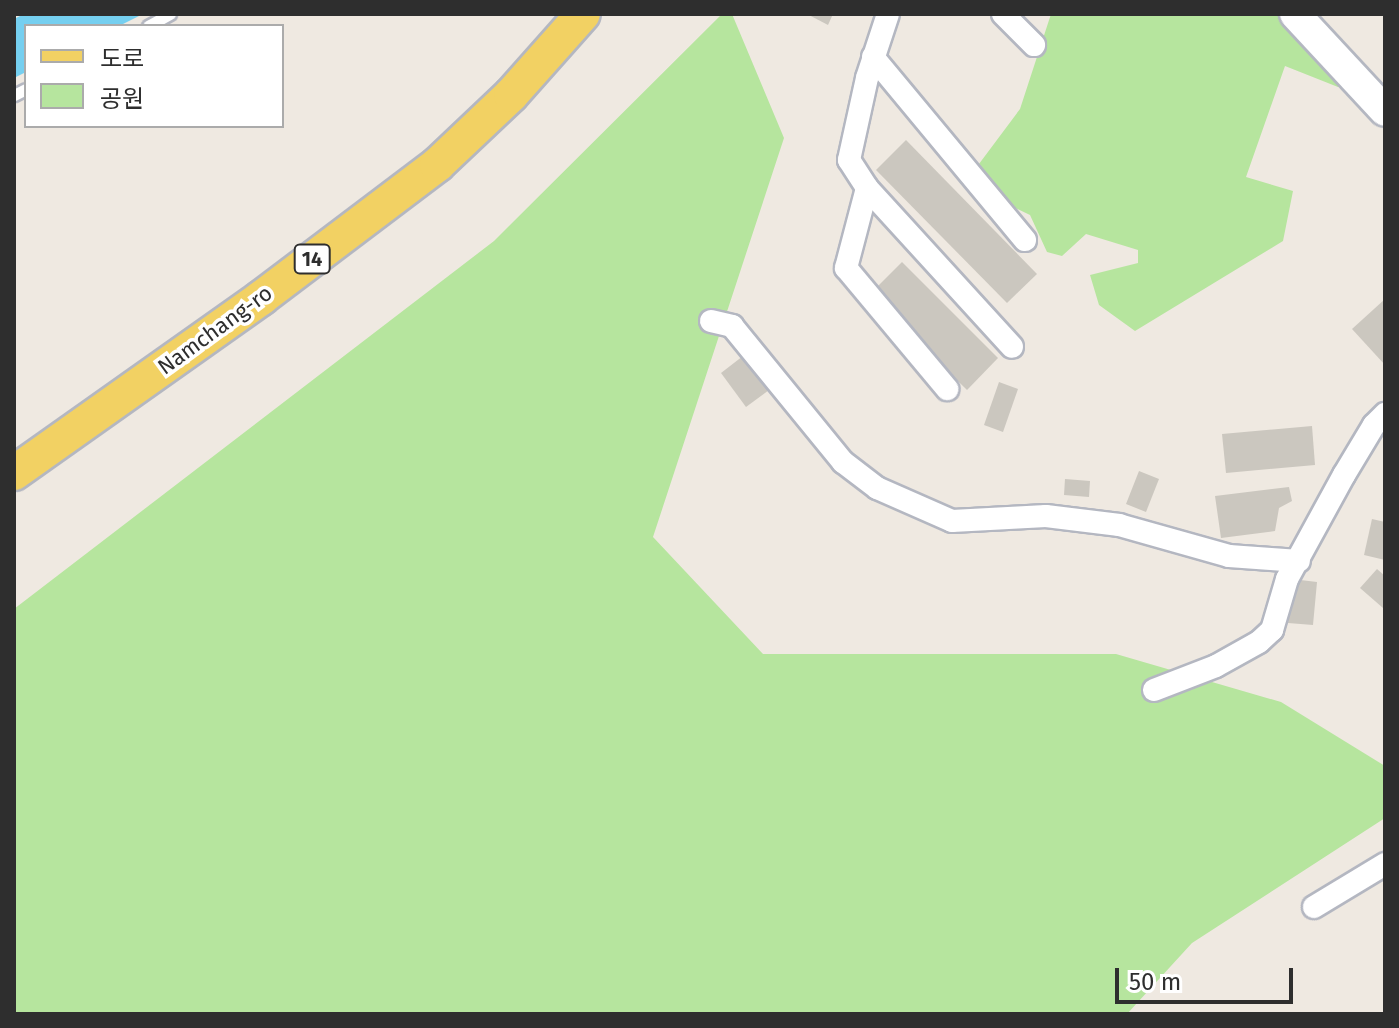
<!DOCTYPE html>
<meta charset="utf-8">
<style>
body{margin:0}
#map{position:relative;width:1399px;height:1028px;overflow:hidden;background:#efe9e1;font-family:"Fira Sans","Noto Sans KR",sans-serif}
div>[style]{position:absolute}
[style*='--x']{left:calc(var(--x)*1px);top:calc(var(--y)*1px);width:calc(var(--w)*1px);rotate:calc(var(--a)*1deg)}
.green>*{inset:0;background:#b6e59e}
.water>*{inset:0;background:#75cff0}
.building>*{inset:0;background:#cbc7bf}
.roads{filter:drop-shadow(2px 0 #b4b7c1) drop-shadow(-2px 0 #b4b7c1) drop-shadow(0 2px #b4b7c1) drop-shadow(0 -2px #b4b7c1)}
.lane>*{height:11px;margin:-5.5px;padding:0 5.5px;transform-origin:5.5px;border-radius:5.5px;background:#fff}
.street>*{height:22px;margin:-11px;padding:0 11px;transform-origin:11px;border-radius:11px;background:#fff}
.secondary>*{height:30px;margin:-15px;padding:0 15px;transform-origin:15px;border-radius:15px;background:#fff}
.primary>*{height:34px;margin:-17px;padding:0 17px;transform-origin:17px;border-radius:17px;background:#f2d163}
span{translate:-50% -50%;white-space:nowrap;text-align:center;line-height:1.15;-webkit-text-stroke:7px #fff;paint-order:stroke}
.shield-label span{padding:2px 6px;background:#fff;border:2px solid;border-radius:6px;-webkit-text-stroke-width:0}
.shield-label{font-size:20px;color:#2e2e2e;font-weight:700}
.street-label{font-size:22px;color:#2e2e2e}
.frame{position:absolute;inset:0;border:16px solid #2e2e2e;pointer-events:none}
.legend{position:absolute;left:24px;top:24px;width:260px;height:104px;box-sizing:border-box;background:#fff;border:2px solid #ababab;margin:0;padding:10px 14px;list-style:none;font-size:24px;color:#2e2e2e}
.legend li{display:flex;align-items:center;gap:16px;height:40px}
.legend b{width:40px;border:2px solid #ababab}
.scale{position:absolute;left:1115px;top:968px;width:178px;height:36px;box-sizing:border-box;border:4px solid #2e2e2e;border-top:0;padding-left:10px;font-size:24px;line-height:28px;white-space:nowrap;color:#2e2e2e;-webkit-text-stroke:6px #fff;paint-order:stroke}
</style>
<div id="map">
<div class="green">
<i style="clip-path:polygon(722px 14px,732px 14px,784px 138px,653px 537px,763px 654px,1116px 654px,1281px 702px,1385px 766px,1385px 818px,1192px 943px,1127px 1014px,14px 1014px,14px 609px,494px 241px)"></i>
<i style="clip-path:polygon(1051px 14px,1295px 14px,1357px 80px,1338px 87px,1285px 66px,1246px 177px,1293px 191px,1283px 241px,1135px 331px,1099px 305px,1090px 275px,1138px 263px,1138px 250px,1086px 234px,1062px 256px,1047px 252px,1030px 215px,985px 193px,973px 172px,1020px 109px)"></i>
</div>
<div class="water">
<i style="clip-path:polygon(24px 14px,143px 14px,119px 26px,26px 26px,26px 72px,14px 78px,14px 19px)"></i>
</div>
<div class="building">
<i style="clip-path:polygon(807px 14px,833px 14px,828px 25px)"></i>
<i style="clip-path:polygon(906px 140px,1037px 274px,1007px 303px,876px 170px)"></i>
<i style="clip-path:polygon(902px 262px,998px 358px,967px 390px,870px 294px)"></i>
<i style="clip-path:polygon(1385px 299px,1385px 365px,1352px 329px)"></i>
<i style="clip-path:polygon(743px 356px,769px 390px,746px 407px,721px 373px)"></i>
<i style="clip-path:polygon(999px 382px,1018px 389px,1003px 432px,984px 425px)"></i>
<i style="clip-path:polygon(1312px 426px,1315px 465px,1226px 473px,1222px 434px)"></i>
<i style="clip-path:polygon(1139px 471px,1159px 479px,1146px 512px,1126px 504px)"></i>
<i style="clip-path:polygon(1065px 479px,1090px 481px,1089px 497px,1064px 495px)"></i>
<i style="clip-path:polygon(1289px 487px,1292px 501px,1279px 508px,1275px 531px,1221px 538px,1215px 496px)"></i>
<i style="clip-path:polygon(1372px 519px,1385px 522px,1385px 560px,1364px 555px)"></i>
<i style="clip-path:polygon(1377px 569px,1385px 576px,1383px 608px,1360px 588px)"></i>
<i style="clip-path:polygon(1292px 579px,1317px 582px,1313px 625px,1288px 623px)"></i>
</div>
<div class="roads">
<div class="lane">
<i style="--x:148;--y:26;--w:25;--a:-29"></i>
<i style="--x:14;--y:95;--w:13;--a:-27"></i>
</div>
<div class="street">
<i style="--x:888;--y:14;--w:67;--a:108.2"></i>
<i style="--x:867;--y:78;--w:84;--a:102.4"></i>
<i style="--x:849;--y:160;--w:33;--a:57"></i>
<i style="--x:867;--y:188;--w:83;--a:104.7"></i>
<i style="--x:846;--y:268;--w:158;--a:50.1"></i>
<i style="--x:1003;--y:14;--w:44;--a:45"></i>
<i style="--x:873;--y:57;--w:238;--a:50.3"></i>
<i style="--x:867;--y:188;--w:215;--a:47.6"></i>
<i style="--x:711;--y:321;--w:22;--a:13"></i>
<i style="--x:732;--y:326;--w:176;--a:50.8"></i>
<i style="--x:843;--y:462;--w:43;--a:37.4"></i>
<i style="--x:877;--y:488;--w:82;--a:23.7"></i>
<i style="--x:952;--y:521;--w:94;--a:-3"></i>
<i style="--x:1046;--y:516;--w:74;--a:7"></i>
<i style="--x:1119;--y:525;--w:114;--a:15.7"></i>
<i style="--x:1229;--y:556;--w:70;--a:4.1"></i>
<i style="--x:1154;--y:690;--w:66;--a:-21.2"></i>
<i style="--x:1216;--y:666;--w:49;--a:-29.2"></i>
<i style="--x:1259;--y:642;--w:18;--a:-43"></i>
<i style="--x:1272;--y:630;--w:53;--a:-73.6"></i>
<i style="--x:1287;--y:579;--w:119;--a:-61.3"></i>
<i style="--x:1344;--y:475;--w:58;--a:-59"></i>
<i style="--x:1374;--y:425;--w:16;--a:-45"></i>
<i style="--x:1314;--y:907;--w:83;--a:-31.2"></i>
</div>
<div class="secondary">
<i style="--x:1295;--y:14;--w:132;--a:47.1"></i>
</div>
<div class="primary">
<i style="--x:14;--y:473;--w:303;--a:-35.3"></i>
<i style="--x:261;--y:298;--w:221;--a:-37.1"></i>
<i style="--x:437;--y:165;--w:102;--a:-43.4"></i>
<i style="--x:511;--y:95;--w:108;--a:-48.4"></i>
</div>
</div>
<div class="shield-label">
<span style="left:312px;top:259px">14</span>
</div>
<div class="street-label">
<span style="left:215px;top:330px;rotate:-36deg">Namchang-ro</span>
</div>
<div class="frame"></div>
<ul class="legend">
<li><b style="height:10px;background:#f2d163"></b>도로</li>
<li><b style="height:22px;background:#b6e59e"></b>공원</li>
</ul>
<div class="scale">50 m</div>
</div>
